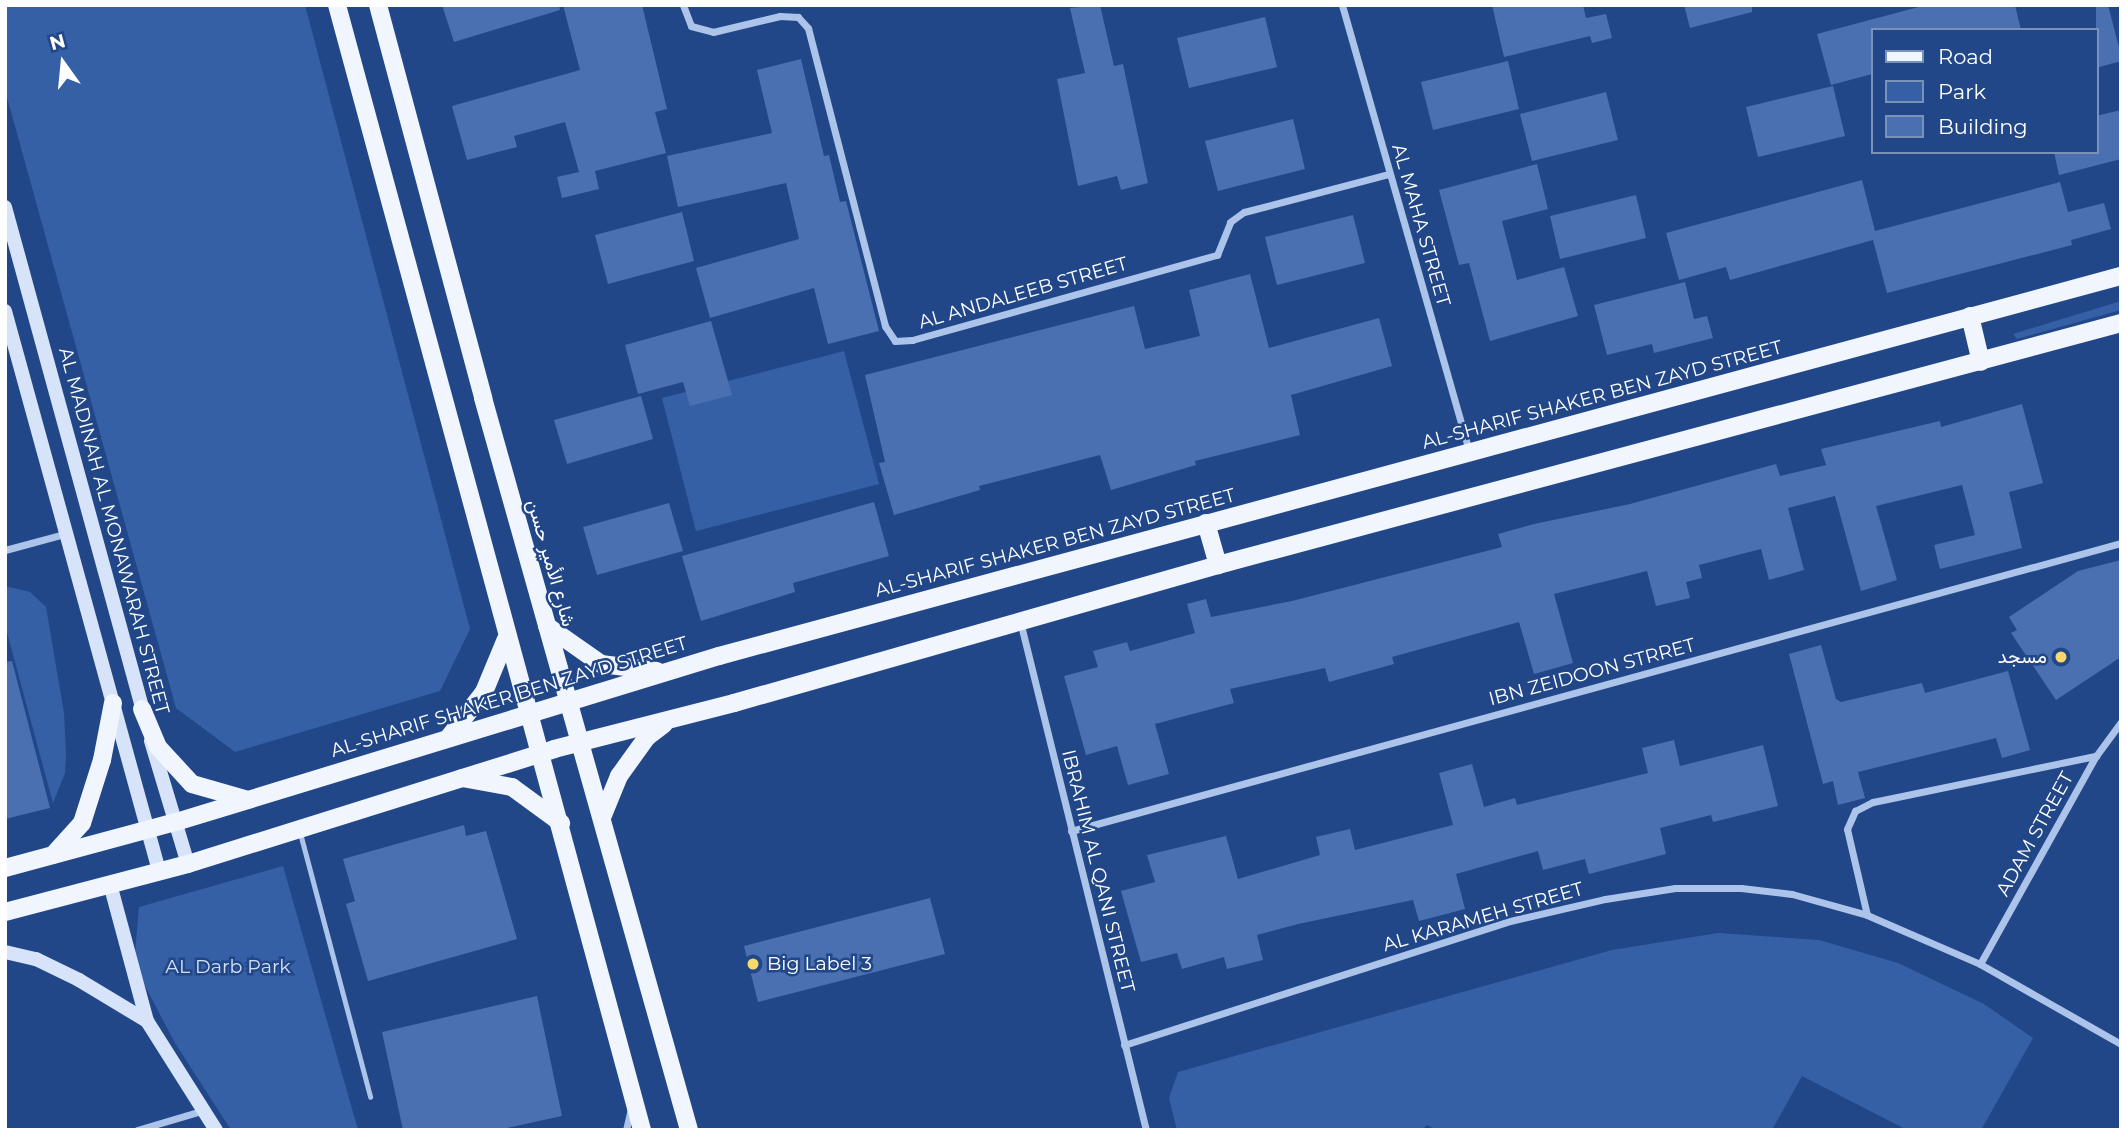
<!DOCTYPE html>
<meta charset="utf-8">
<style>
body{margin:0}
#map{position:relative;width:2126px;height:1135px;overflow:hidden;background:#214788;font-family:Montserrat,Vazirmatn,sans-serif}
div>[style]{position:absolute}
[style*='--x']{left:calc(var(--x)*1px);top:calc(var(--y)*1px);width:calc(var(--w)*1px);rotate:calc(var(--a)*1deg)}
.green>*{inset:0;background:#3560a6}
.building>*{inset:0;background:#4a70b1}
.service>*{height:5px;margin:-2.5px;padding:0 2.5px;transform-origin:2.5px;border-radius:2.5px;background:#acc4ea}
.minor>*{height:7px;margin:-3.5px;padding:0 3.5px;transform-origin:3.5px;border-radius:3.5px;background:#acc4ea}
.secondary>*{height:14px;margin:-7px;padding:0 7px;transform-origin:7px;border-radius:7px;background:#d7e3f8}
.primary>*{height:18px;margin:-9px;padding:0 9px;transform-origin:9px;border-radius:9px;background:#f0f5fe}
.dots>*{width:19px;height:19px;translate:-50% -50%;box-sizing:border-box;border:4px solid #214788;border-radius:50%}
span{translate:-50% -50%;white-space:nowrap;text-align:center;line-height:1.15;-webkit-text-stroke:5px #214788;paint-order:stroke}
.street-label{font-size:19px;color:#fff}
.poi-label{font-size:19px;color:#fff}
.right{translate:-100% -50%;text-align:right}
.left{translate:0 -50%;text-align:left}
.park-label{font-size:19px;color:#d1e0f8}
.frame{position:absolute;inset:0;border:7px solid #fff;pointer-events:none}
.legend{position:absolute;left:1871px;top:28px;width:228px;height:126px;box-sizing:border-box;background:#214788;border:2px solid #7a91b8;margin:0;padding:9px 12px;list-style:none;font-size:21px;color:#fff}
.legend li{display:flex;align-items:center;gap:14px;height:35px}
.legend b{width:35px;border:2px solid #7a91b8}
.north{position:absolute;left:28px;top:28px;width:70px;height:70px;-webkit-text-stroke:5px #214788;paint-order:stroke;rotate:345deg;font-size:19px;font-weight:700;line-height:28px;text-align:center;color:#fff}
.north::after{content:'';display:block;margin:auto;width:24px;height:32px;background:#fff;clip-path:polygon(50% 0,100% 100%,50% 72%,0 100%)}
</style>
<div id="map">
<div class="green">
<i style="clip-path:polygon(5px 5px,305px 5px,470px 629px,440px 691px,235px 752px,176px 708px,5px 90px)"></i>
<i style="clip-path:polygon(2121px 301px,2121px 310px,2017px 339px,2013px 334px)"></i>
<i style="clip-path:polygon(844px 351px,879px 484px,696px 531px,662px 398px)"></i>
<i style="clip-path:polygon(5px 586px,30px 592px,46px 607px,64px 713px,66px 755px,65px 773px,53px 803px,5px 625px)"></i>
<i style="clip-path:polygon(283px 866px,358px 1130px,231px 1130px,175px 1043px,134px 965px,139px 907px)"></i>
<i style="clip-path:polygon(1718px 933px,1819px 940px,1898px 963px,1984px 1004px,2033px 1038px,1981px 1130px,1907px 1130px,1802px 1076px,1772px 1130px,1436px 1130px,1427px 1125px,1422px 1130px,1177px 1130px,1169px 1098px,1178px 1072px,1612px 950px)"></i>
</div>
<div class="building">
<i style="clip-path:polygon(442px 5px,559px 5px,560px 10px,454px 42px)"></i>
<i style="clip-path:polygon(563px 5px,642px 5px,667px 109px,655px 112px,666px 153px,595px 171px,599px 189px,562px 198px,557px 177px,579px 172px,565px 122px,514px 136px,517px 147px,467px 160px,452px 106px,580px 70px)"></i>
<i style="clip-path:polygon(1100px 5px,1114px 66px,1123px 64px,1148px 183px,1121px 190px,1117px 176px,1078px 186px,1057px 79px,1085px 73px,1070px 8px)"></i>
<i style="clip-path:polygon(1492px 5px,1583px 5px,1586px 18px,1606px 14px,1612px 38px,1592px 43px,1590px 36px,1504px 57px)"></i>
<i style="clip-path:polygon(1684px 5px,1752px 5px,1752px 12px,1690px 28px)"></i>
<i style="clip-path:polygon(2015px 5px,2021px 30px,1872px 30px,1872px 74px,1831px 85px,1817px 34px,1926px 5px)"></i>
<i style="clip-path:polygon(2096px 5px,2108px 5px,2121px 55px,2121px 61px,2096px 68px)"></i>
<i style="clip-path:polygon(1265px 17px,1277px 67px,1189px 88px,1177px 38px)"></i>
<i style="clip-path:polygon(801px 59px,824px 156px,829px 155px,840px 202px,846px 201px,879px 331px,828px 344px,814px 288px,710px 318px,696px 268px,799px 239px,786px 183px,678px 207px,667px 156px,772px 133px,757px 70px)"></i>
<i style="clip-path:polygon(1508px 61px,1519px 109px,1433px 130px,1421px 82px)"></i>
<i style="clip-path:polygon(1833px 86px,1845px 136px,1758px 157px,1746px 107px)"></i>
<i style="clip-path:polygon(1606px 92px,1618px 140px,1532px 161px,1520px 114px)"></i>
<i style="clip-path:polygon(2121px 110px,2121px 159px,2059px 175px,2054px 152px,2096px 152px,2096px 116px)"></i>
<i style="clip-path:polygon(1293px 119px,1305px 169px,1218px 191px,1205px 141px)"></i>
<i style="clip-path:polygon(1537px 164px,1548px 209px,1502px 221px,1517px 280px,1564px 267px,1578px 316px,1490px 341px,1469px 263px,1459px 265px,1439px 190px)"></i>
<i style="clip-path:polygon(1862px 180px,1875px 231px,2060px 182px,2068px 212px,2104px 203px,2111px 229px,2071px 240px,2072px 245px,1887px 293px,1873px 240px,1730px 280px,1726px 267px,1679px 280px,1666px 233px)"></i>
<i style="clip-path:polygon(1636px 195px,1646px 238px,1560px 259px,1550px 216px)"></i>
<i style="clip-path:polygon(682px 212px,694px 261px,608px 284px,595px 235px)"></i>
<i style="clip-path:polygon(1353px 215px,1365px 263px,1277px 285px,1265px 237px)"></i>
<i style="clip-path:polygon(1250px 274px,1269px 348px,1379px 318px,1392px 366px,1291px 395px,1300px 435px,1195px 461px,1196px 465px,1111px 490px,1100px 455px,979px 486px,980px 490px,894px 515px,879px 463px,885px 462px,865px 375px,1134px 306px,1145px 349px,1200px 336px,1189px 290px)"></i>
<i style="clip-path:polygon(1685px 282px,1694px 319px,1707px 316px,1713px 338px,1654px 353px,1652px 344px,1607px 355px,1594px 305px)"></i>
<i style="clip-path:polygon(711px 321px,732px 395px,690px 406px,683px 382px,638px 394px,625px 345px)"></i>
<i style="clip-path:polygon(641px 396px,653px 439px,567px 464px,554px 420px)"></i>
<i style="clip-path:polygon(2022px 404px,2043px 483px,2009px 492px,2022px 548px,1940px 569px,1934px 545px,1975px 535px,1962px 485px,1876px 506px,1897px 580px,1861px 591px,1835px 496px,1788px 508px,1804px 570px,1769px 580px,1761px 549px,1699px 565px,1702px 578px,1686px 582px,1690px 598px,1656px 606px,1647px 571px,1554px 594px,1573px 663px,1534px 674px,1519px 622px,1392px 657px,1394px 664px,1329px 682px,1325px 668px,1230px 689px,1234px 703px,1155px 724px,1169px 774px,1128px 785px,1117px 746px,1086px 755px,1064px 676px,1098px 667px,1093px 651px,1127px 642px,1130px 651px,1195px 633px,1187px 604px,1206px 599px,1211px 617px,1292px 601px,1502px 547px,1498px 534px,1534px 524px,1630px 504px,1776px 464px,1780px 476px,1826px 465px,1821px 449px,1940px 421px,1941px 427px)"></i>
<i style="clip-path:polygon(874px 502px,889px 556px,793px 583px,795px 592px,701px 621px,682px 556px)"></i>
<i style="clip-path:polygon(669px 503px,683px 551px,597px 575px,583px 527px)"></i>
<i style="clip-path:polygon(2121px 560px,2121px 657px,2056px 700px,2011px 633px,2017px 630px,2009px 617px,2078px 571px)"></i>
<i style="clip-path:polygon(1821px 645px,1836px 699px,1841px 702px,1922px 683px,1925px 693px,2008px 671px,2030px 750px,2002px 758px,1996px 738px,1858px 772px,1865px 798px,1838px 805px,1833px 781px,1823px 784px,1789px 654px)"></i>
<i style="clip-path:polygon(12px 661px,50px 808px,5px 819px,5px 662px)"></i>
<i style="clip-path:polygon(1674px 740px,1680px 766px,1763px 745px,1778px 806px,1713px 822px,1711px 815px,1660px 828px,1666px 854px,1589px 874px,1585px 859px,1543px 870px,1538px 851px,1456px 874px,1465px 909px,1419px 921px,1413px 900px,1298px 924px,1257px 935px,1263px 960px,1227px 969px,1224px 957px,1182px 969px,1177px 953px,1141px 962px,1121px 891px,1155px 882px,1147px 855px,1226px 836px,1238px 879px,1320px 855px,1316px 837px,1350px 829px,1355px 850px,1453px 825px,1439px 773px,1472px 764px,1484px 807px,1515px 798px,1517px 805px,1648px 773px,1642px 748px)"></i>
<i style="clip-path:polygon(464px 825px,466px 836px,486px 831px,517px 939px,368px 981px,346px 904px,355px 901px,343px 859px)"></i>
<i style="clip-path:polygon(930px 898px,945px 954px,758px 1002px,744px 946px)"></i>
<i style="clip-path:polygon(537px 996px,562px 1116px,498px 1130px,403px 1130px,382px 1032px)"></i>
</div>
<div class="service">
<i style="--x:300;--y:833;--w:273;--a:75.1"></i>
</div>
<div class="minor">
<i style="--x:683;--y:5;--w:22;--a:69"></i>
<i style="--x:691;--y:26;--w:23;--a:15"></i>
<i style="--x:713;--y:32;--w:69;--a:-13.4"></i>
<i style="--x:780;--y:16;--w:18;--a:3"></i>
<i style="--x:798;--y:17;--w:15;--a:48"></i>
<i style="--x:808;--y:28;--w:308;--a:75.5"></i>
<i style="--x:885;--y:326;--w:18;--a:56"></i>
<i style="--x:895;--y:341;--w:17;--a:-3"></i>
<i style="--x:912;--y:340;--w:317;--a:-15.6"></i>
<i style="--x:1217;--y:255;--w:35;--a:-68"></i>
<i style="--x:1230;--y:222;--w:17;--a:-36"></i>
<i style="--x:1244;--y:212;--w:150;--a:-14.7"></i>
<i style="--x:1342;--y:5;--w:465;--a:74.1"></i>
<i style="--x:5;--y:550;--w:61;--a:-15.2"></i>
<i style="--x:1020;--y:621;--w:524;--a:76.1"></i>
<i style="--x:1071;--y:831;--w:1089;--a:-15.34"></i>
<i style="--x:1867;--y:915;--w:88;--a:-103.1"></i>
<i style="--x:1847;--y:829;--w:20;--a:-66"></i>
<i style="--x:1855;--y:811;--w:20;--a:-27"></i>
<i style="--x:1873;--y:802;--w:228;--a:-11.7"></i>
<i style="--x:1980;--y:964;--w:238;--a:-60.9"></i>
<i style="--x:2096;--y:756;--w:42;--a:-53.7"></i>
<i style="--x:1124;--y:1045;--w:405;--a:-17.8"></i>
<i style="--x:1510;--y:921;--w:98;--a:-13"></i>
<i style="--x:1605;--y:899;--w:71;--a:-8.9"></i>
<i style="--x:1675;--y:888;--w:66;--a:0"></i>
<i style="--x:1741;--y:888;--w:51;--a:6.7"></i>
<i style="--x:1792;--y:894;--w:78;--a:15.6"></i>
<i style="--x:1867;--y:915;--w:123;--a:23.4"></i>
<i style="--x:1980;--y:964;--w:162;--a:29.6"></i>
<i style="--x:137;--y:1130;--w:71;--a:-16.4"></i>
<i style="--x:626;--y:1130;--w:22;--a:-77"></i>
</div>
<div class="secondary">
<i style="--x:5;--y:207;--w:530;--a:74.68"></i>
<i style="--x:5;--y:311;--w:581;--a:74.62"></i>
<i style="--x:151;--y:741;--w:128;--a:73.3"></i>
<i style="--x:110;--y:884;--w:142;--a:74.9"></i>
<i style="--x:5;--y:952;--w:32;--a:13"></i>
<i style="--x:36;--y:959;--w:48;--a:26"></i>
<i style="--x:79;--y:980;--w:79;--a:31.1"></i>
<i style="--x:147;--y:1021;--w:129;--a:57.7"></i>
</div>
<div class="primary">
<i style="--x:337;--y:5;--w:1166;--a:74.83"></i>
<i style="--x:378;--y:5;--w:407;--a:75"></i>
<i style="--x:483;--y:398;--w:760;--a:74.28"></i>
<i style="--x:1970;--y:316;--w:47;--a:76.6"></i>
<i style="--x:1206;--y:523;--w:44;--a:74.1"></i>
<i style="--x:547;--y:626;--w:66;--a:35.1"></i>
<i style="--x:601;--y:664;--w:56;--a:7.1"></i>
<i style="--x:142;--y:709;--w:41;--a:67.2"></i>
<i style="--x:158;--y:747;--w:50;--a:47.4"></i>
<i style="--x:192;--y:784;--w:58;--a:15.9"></i>
<i style="--x:449;--y:737;--w:57;--a:-52.1"></i>
<i style="--x:484;--y:692;--w:57;--a:-67.5"></i>
<i style="--x:462;--y:778;--w:51;--a:10.2"></i>
<i style="--x:512;--y:787;--w:61;--a:36.3"></i>
<i style="--x:603;--y:815;--w:42;--a:-67.7"></i>
<i style="--x:619;--y:776;--w:48;--a:-54.3"></i>
<i style="--x:647;--y:737;--w:21;--a:-37"></i>
<i style="--x:53;--y:855;--w:43;--a:-47.8"></i>
<i style="--x:82;--y:823;--w:66;--a:-72.4"></i>
<i style="--x:102;--y:760;--w:58;--a:-79.1"></i>
<i style="--x:5;--y:868;--w:177;--a:-15.1"></i>
<i style="--x:176;--y:822;--w:568;--a:-17"></i>
<i style="--x:719;--y:656;--w:1453;--a:-15.17"></i>
<i style="--x:5;--y:912;--w:189;--a:-14.7"></i>
<i style="--x:188;--y:864;--w:384;--a:-17.4"></i>
<i style="--x:554;--y:749;--w:186;--a:-14.3"></i>
<i style="--x:734;--y:703;--w:503;--a:-15.91"></i>
<i style="--x:1218;--y:565;--w:935;--a:-15"></i>
</div>
<div class="dots">
<i style="left:2061px;top:657px;background:#f7d86d"></i>
<i style="left:753px;top:964px;background:#f7d86d"></i>
</div>
<div class="street-label">
<span style="left:1421px;top:225px;rotate:74deg">AL MAHA STREET</span>
<span style="left:1023px;top:293px;rotate:-16deg">AL ANDALEEB STREET</span>
<span style="left:1602px;top:395px;rotate:-15deg">AL-SHARIF SHAKER BEN ZAYD STREET</span>
<span style="left:114px;top:531px;rotate:75deg">AL MADINAH AL MONAWARAH STREET</span>
<span style="left:1055px;top:543px;rotate:-15deg">AL-SHARIF SHAKER BEN ZAYD STREET</span>
<span style="left:551px;top:563px;rotate:74deg">شارع الأمير حسن</span>
<span style="left:1592px;top:672px;rotate:-15deg">IBN ZEIDOON STRRET</span>
<span style="left:509px;top:697px;rotate:-17deg">AL-SHARIF SHAKER BEN ZAYD STREET</span>
<span style="left:2035px;top:834px;rotate:-61deg">ADAM STREET</span>
<span style="left:1098px;top:871px;rotate:76deg">IBRAHIM AL QANI STREET</span>
<span style="left:1483px;top:917px;rotate:-16deg">AL KARAMEH STREET</span>
</div>
<div class="poi-label">
<span class="right" style="left:2047px;top:657px">مسجد</span>
<span class="left" style="left:767px;top:964px">Big Label 3</span>
</div>
<div class="park-label">
<span style="left:228px;top:967px">AL Darb Park</span>
</div>
<div class="frame"></div>
<ul class="legend">
<li><b style="height:9px;background:#f0f5fe"></b>Road</li>
<li><b style="height:19px;background:#3560a6"></b>Park</li>
<li><b style="height:19px;background:#4a70b1"></b>Building</li>
</ul>
<div class="north">N</div>
</div>
